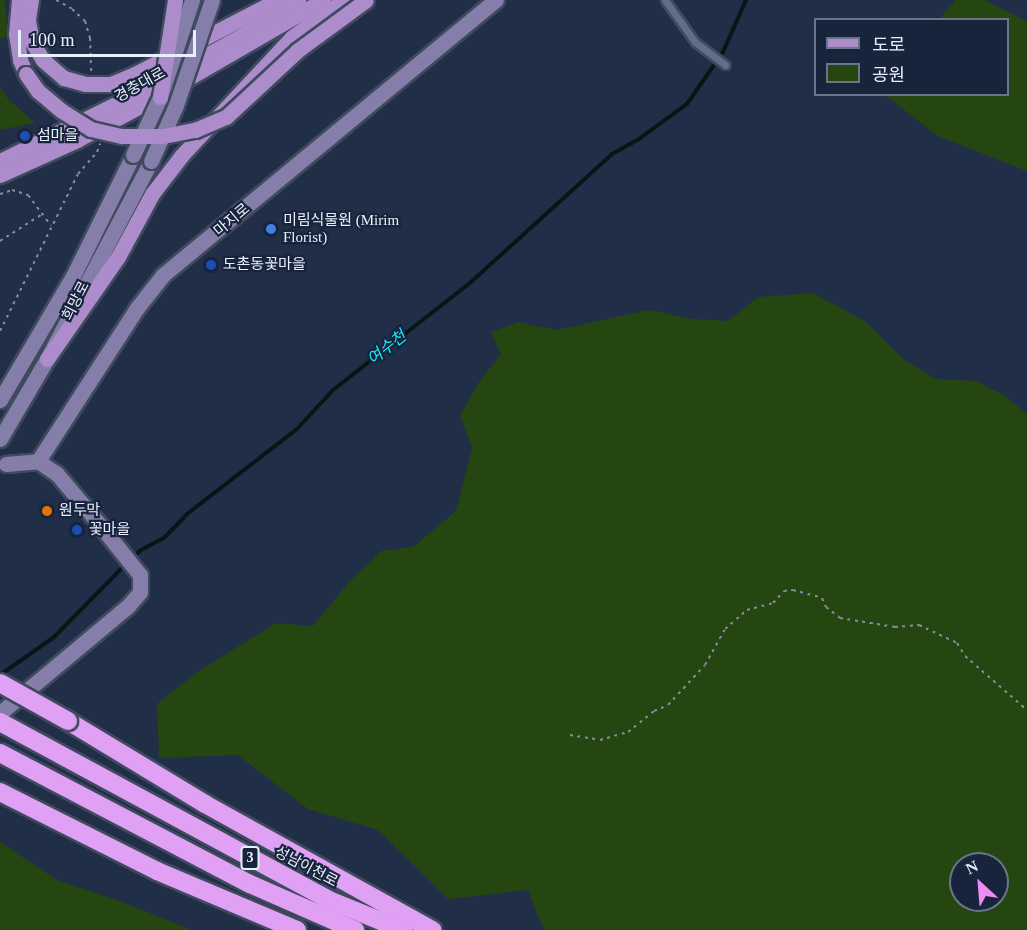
<!DOCTYPE html>
<meta charset="utf-8">
<style>
body{margin:0}
#map{position:relative;width:1027px;height:930px;overflow:hidden;background:#212e47;font-family:"Times New Roman","Noto Sans KR",serif}
div>[style]{position:absolute}
[style*='--x']{left:calc(var(--x)*1px);top:calc(var(--y)*1px);width:calc(var(--w)*1px);rotate:calc(var(--a)*1deg)}
.green>*{inset:0;background:#254611}
.stream>*{height:4px;margin:-2px;padding:0 2px;transform-origin:2px;border-radius:2px;background:#051617}
.path>*{height:2px;margin-top:-1px;transform-origin:0;background:repeating-linear-gradient(90deg,#838da0 0 3px,transparent 0 7.5px)}
.roads{filter:drop-shadow(2px 0 #3f4a5f) drop-shadow(-2px 0 #3f4a5f) drop-shadow(0 2px #3f4a5f) drop-shadow(0 -2px #3f4a5f)}
.lane>*{height:7px;margin:-3.5px;padding:0 3.5px;transform-origin:3.5px;border-radius:3.5px;background:#5f6f8b}
.secondary>*{height:15px;margin:-7.5px;padding:0 7.5px;transform-origin:7.5px;border-radius:7.5px;background:#867eaa}
.primary>*{height:15px;margin:-7.5px;padding:0 7.5px;transform-origin:7.5px;border-radius:7.5px;background:#ac8cca}
.highway>*{height:18px;margin:-9px;padding:0 9px;transform-origin:9px;border-radius:9px;background:#e0a0f4}
.bridges{filter:drop-shadow(2px 0 #3f4a5f) drop-shadow(-2px 0 #3f4a5f) drop-shadow(0 2px #3f4a5f) drop-shadow(0 -2px #3f4a5f)}
.secondary-bridge>*{height:15px;margin:-7.5px;padding:0 7.5px;transform-origin:7.5px;border-radius:7.5px;background:#867eaa}
.primary-bridge>*{height:15px;margin:-7.5px;padding:0 7.5px;transform-origin:7.5px;border-radius:7.5px;background:#ac8cca}
.highway-bridge>*{height:18px;margin:-9px;padding:0 9px;transform-origin:9px;border-radius:9px;background:#e0a0f4}
.dots>*{width:16px;height:16px;translate:-50% -50%;box-sizing:border-box;border:3px solid #18243c;border-radius:50%}
span{translate:-50% -50%;white-space:nowrap;text-align:center;line-height:1.15;-webkit-text-stroke:4.5px #18243c;paint-order:stroke}
.shield-label span{padding:2px 4px;background:#18243c;border:2px solid;border-radius:4px;-webkit-text-stroke-width:0}
.shield-label{font-size:14px;color:#e8effc;font-weight:700}
.street-label{font-size:15px;color:#e8effc}
.poi-label{font-size:15px;color:#e8effc}
.left{translate:0 -50%;text-align:left}
.water-label{font-size:16px;color:#17edfc;font-style:italic}
.legend{position:absolute;left:814px;top:18px;width:195px;height:78px;box-sizing:border-box;background:#18243c;border:2px solid #6b7589;margin:0;padding:8px 10px;list-style:none;font-size:18px;color:#e8effc}
.legend li{display:flex;align-items:center;gap:12px;height:30px}
.legend b{width:30px;border:2px solid #6b7589}
.north{position:absolute;left:949px;top:852px;width:60px;height:60px;box-sizing:border-box;background:#18243c;border:2px solid #6b7589;border-radius:50%;rotate:334deg;font-size:16px;font-weight:700;line-height:24px;text-align:center;color:#e8effc}
.north::after{content:'';display:block;margin:auto;width:21px;height:27px;background:#f08bf5;clip-path:polygon(50% 0,100% 100%,50% 72%,0 100%)}
.scale{position:absolute;left:18px;top:30px;width:178px;height:27px;box-sizing:border-box;border:3px solid #e8effc;border-top:0;padding-left:8px;font-size:18px;line-height:21px;white-space:nowrap;color:#e8effc;-webkit-text-stroke:4px #18243c;paint-order:stroke}
</style>
<div id="map">
<div class="green">
<i style="clip-path:polygon(0 0,5px 0,8px 36px,0 39px)"></i>
<i style="clip-path:polygon(956px 0,984px 0,1027px 21px,1027px 171px,938px 136px,885px 95px,1008px 94px,1008px 20px,939px 19px)"></i>
<i style="clip-path:polygon(0 87px,8px 99px,35px 123px,0 130px)"></i>
<i style="clip-path:polygon(evenodd,813px 293px,866px 322px,903px 359px,936px 379px,976px 381px,1005px 396px,1027px 414px,1027px 930px,544px 930px,528px 890px,448px 899px,378px 830px,308px 809px,238px 755px,159px 758px,157px 704px,199px 671px,276px 623px,313px 626px,349px 582px,381px 551px,413px 547px,456px 511px,472px 448px,460px 416px,479px 382px,501px 354px,491px 332px,519px 322px,556px 330px,649px 310px,693px 319px,728px 321px,758px 297px,813px 293px,961px 864px,997px 864px,997px 900px,961px 900px,961px 864px)"></i>
<i style="clip-path:polygon(0 842px,57px 880px,117px 900px,192px 930px,0 930px)"></i>
</div>
<div class="stream">
<i style="--x:132;--y:558;--w:12;--a:-42"></i>
<i style="--x:141;--y:550;--w:26;--a:-28"></i>
<i style="--x:164;--y:538;--w:33;--a:-46"></i>
<i style="--x:187;--y:514;--w:139;--a:-37.7"></i>
<i style="--x:297;--y:429;--w:53;--a:-47.3"></i>
<i style="--x:333;--y:390;--w:175;--a:-38"></i>
<i style="--x:471;--y:282;--w:190;--a:-42.2"></i>
<i style="--x:612;--y:154;--w:31;--a:-29"></i>
<i style="--x:639;--y:139;--w:59;--a:-36.1"></i>
<i style="--x:687;--y:104;--w:63;--a:-55.3"></i>
<i style="--x:723;--y:52;--w:57;--a:-66.1"></i>
<i style="--x:0;--y:675;--w:66;--a:-35.1"></i>
<i style="--x:54;--y:637;--w:104;--a:-45.4"></i>
</div>
<div class="path">
<i style="--x:56;--y:0;--w:18;--a:29"></i>
<i style="--x:72;--y:9;--w:18;--a:43"></i>
<i style="--x:85;--y:21;--w:18;--a:74"></i>
<i style="--x:90;--y:38;--w:33;--a:88"></i>
<i style="--x:0;--y:194;--w:13;--a:-18"></i>
<i style="--x:12;--y:190;--w:17;--a:17"></i>
<i style="--x:28;--y:195;--w:38;--a:53"></i>
<i style="--x:0;--y:241;--w:52;--a:-32.5"></i>
<i style="--x:0;--y:331;--w:175;--a:-63.6"></i>
<i style="--x:78;--y:174;--w:29;--a:-49"></i>
<i style="--x:97;--y:152;--w:9;--a:-69"></i>
<i style="--x:570;--y:735;--w:30;--a:9"></i>
<i style="--x:600;--y:740;--w:29;--a:-16"></i>
<i style="--x:628;--y:732;--w:33;--a:-39"></i>
<i style="--x:654;--y:711;--w:15;--a:-23"></i>
<i style="--x:668;--y:705;--w:54;--a:-47.2"></i>
<i style="--x:705;--y:665;--w:41;--a:-60.9"></i>
<i style="--x:725;--y:629;--w:29;--a:-41"></i>
<i style="--x:747;--y:610;--w:27;--a:-15"></i>
<i style="--x:773;--y:603;--w:16;--a:-47"></i>
<i style="--x:784;--y:591;--w:9;--a:-6"></i>
<i style="--x:793;--y:590;--w:30;--a:15"></i>
<i style="--x:822;--y:598;--w:10;--a:66"></i>
<i style="--x:826;--y:607;--w:18;--a:38"></i>
<i style="--x:840;--y:618;--w:56;--a:9.3"></i>
<i style="--x:895;--y:627;--w:24;--a:-5"></i>
<i style="--x:919;--y:625;--w:42;--a:25.3"></i>
<i style="--x:957;--y:643;--w:15;--a:58"></i>
<i style="--x:965;--y:656;--w:82;--a:41.1"></i>
</div>
<div class="roads">
<div class="lane">
<i style="--x:665;--y:0;--w:52;--a:54.5"></i>
<i style="--x:695;--y:42;--w:38;--a:37"></i>
</div>
<div class="secondary">
<i style="--x:0;--y:400;--w:144;--a:-59.5"></i>
<i style="--x:73;--y:276;--w:135;--a:-63.6"></i>
<i style="--x:0;--y:439;--w:93;--a:-59.6"></i>
<i style="--x:47;--y:359;--w:224;--a:-62.3"></i>
<i style="--x:6;--y:464;--w:32;--a:-5"></i>
<i style="--x:38;--y:461;--w:182;--a:-57.1"></i>
<i style="--x:137;--y:308;--w:42;--a:-51.8"></i>
<i style="--x:163;--y:275;--w:432;--a:-39.6"></i>
<i style="--x:0;--y:713;--w:167;--a:-39.9"></i>
<i style="--x:128;--y:606;--w:18;--a:-49"></i>
<i style="--x:140;--y:592;--w:17;--a:-90"></i>
<i style="--x:140;--y:575;--w:64;--a:-128.7"></i>
<i style="--x:100;--y:525;--w:67;--a:-130.1"></i>
<i style="--x:57;--y:474;--w:23;--a:-146"></i>
</div>
<div class="primary">
<i style="--x:19;--y:0;--w:34;--a:95"></i>
<i style="--x:16;--y:34;--w:26;--a:81"></i>
<i style="--x:20;--y:60;--w:15;--a:67"></i>
<i style="--x:31;--y:0;--w:20;--a:99"></i>
<i style="--x:28;--y:20;--w:22;--a:80"></i>
<i style="--x:32;--y:42;--w:21;--a:59"></i>
<i style="--x:43;--y:60;--w:28;--a:41"></i>
<i style="--x:64;--y:78;--w:22;--a:16"></i>
<i style="--x:85;--y:84;--w:26;--a:0"></i>
<i style="--x:111;--y:84;--w:26;--a:-23"></i>
<i style="--x:135;--y:74;--w:160;--a:-27.5"></i>
<i style="--x:0;--y:161;--w:158;--a:-26.2"></i>
<i style="--x:142;--y:91;--w:119;--a:-29.1"></i>
<i style="--x:246;--y:33;--w:62;--a:-32.4"></i>
<i style="--x:0;--y:175;--w:85;--a:-24.4"></i>
<i style="--x:77;--y:140;--w:74;--a:-28.3"></i>
<i style="--x:142;--y:105;--w:209;--a:-30.1"></i>
<i style="--x:47;--y:359;--w:124;--a:-55.2"></i>
<i style="--x:118;--y:257;--w:72;--a:-61.6"></i>
<i style="--x:152;--y:194;--w:49;--a:-52.4"></i>
<i style="--x:182;--y:155;--w:161;--a:-47"></i>
<i style="--x:292;--y:37;--w:64;--a:-35.4"></i>
</div>
<div class="highway">
<i style="--x:68;--y:721;--w:160;--a:31.2"></i>
<i style="--x:205;--y:804;--w:260;--a:29"></i>
<i style="--x:0;--y:722;--w:374;--a:28.4"></i>
<i style="--x:329;--y:900;--w:80;--a:22.1"></i>
<i style="--x:0;--y:753;--w:282;--a:27.7"></i>
<i style="--x:250;--y:884;--w:115;--a:23.7"></i>
<i style="--x:0;--y:792;--w:176;--a:26.7"></i>
<i style="--x:157;--y:871;--w:152;--a:22.9"></i>
</div>
</div>
<div class="bridges">
<div class="secondary-bridge">
<i style="--x:133;--y:155;--w:64;--a:-65"></i>
<i style="--x:160;--y:97;--w:102;--a:-71.7"></i>
<i style="--x:151;--y:161;--w:61;--a:-65.9"></i>
<i style="--x:176;--y:105;--w:111;--a:-71.1"></i>
</div>
<div class="primary-bridge">
<i style="--x:26;--y:74;--w:21;--a:55"></i>
<i style="--x:38;--y:91;--w:31;--a:40"></i>
<i style="--x:62;--y:111;--w:34;--a:32"></i>
<i style="--x:91;--y:129;--w:32;--a:13"></i>
<i style="--x:122;--y:136;--w:41;--a:0"></i>
<i style="--x:163;--y:136;--w:33;--a:-11"></i>
<i style="--x:195;--y:130;--w:34;--a:-23"></i>
<i style="--x:226;--y:117;--w:98;--a:-42.9"></i>
<i style="--x:298;--y:50;--w:84;--a:-36.3"></i>
<i style="--x:160;--y:97;--w:98;--a:-81.2"></i>
</div>
<div class="highway-bridge">
<i style="--x:0;--y:683;--w:78;--a:29.2"></i>
</div>
</div>
<div class="dots">
<i style="left:25px;top:136px;background:#1a4fb4"></i>
<i style="left:271px;top:229px;background:#3f7fe0"></i>
<i style="left:211px;top:265px;background:#1a4fb4"></i>
<i style="left:47px;top:511px;background:#e8710a"></i>
<i style="left:77px;top:530px;background:#1a4fb4"></i>
</div>
<div class="shield-label">
<span style="left:250px;top:858px">3</span>
</div>
<div class="street-label">
<span style="left:140px;top:85px;rotate:-29deg">경충대로</span>
<span style="left:232px;top:220px;rotate:-40deg">마지로</span>
<span style="left:76px;top:301px;rotate:-63deg">희망로</span>
<span style="left:306px;top:867px;rotate:28deg">성남이천로</span>
</div>
<div class="poi-label">
<span class="left" style="left:37px;top:136px">섬마을</span>
<span class="left" style="left:283px;top:229px">미림식물원 (Mirim<br>Florist)</span>
<span class="left" style="left:223px;top:265px">도촌동꽃마을</span>
<span class="left" style="left:59px;top:511px">원두막</span>
<span class="left" style="left:89px;top:530px">꽃마을</span>
</div>
<div class="water-label">
<span style="left:387px;top:348px;rotate:-38deg">여수천</span>
</div>
<ul class="legend">
<li><b style="height:8px;background:#ac8cca"></b>도로</li>
<li><b style="height:16px;background:#254611"></b>공원</li>
</ul>
<div class="north">N</div>
<div class="scale">100 m</div>
</div>
